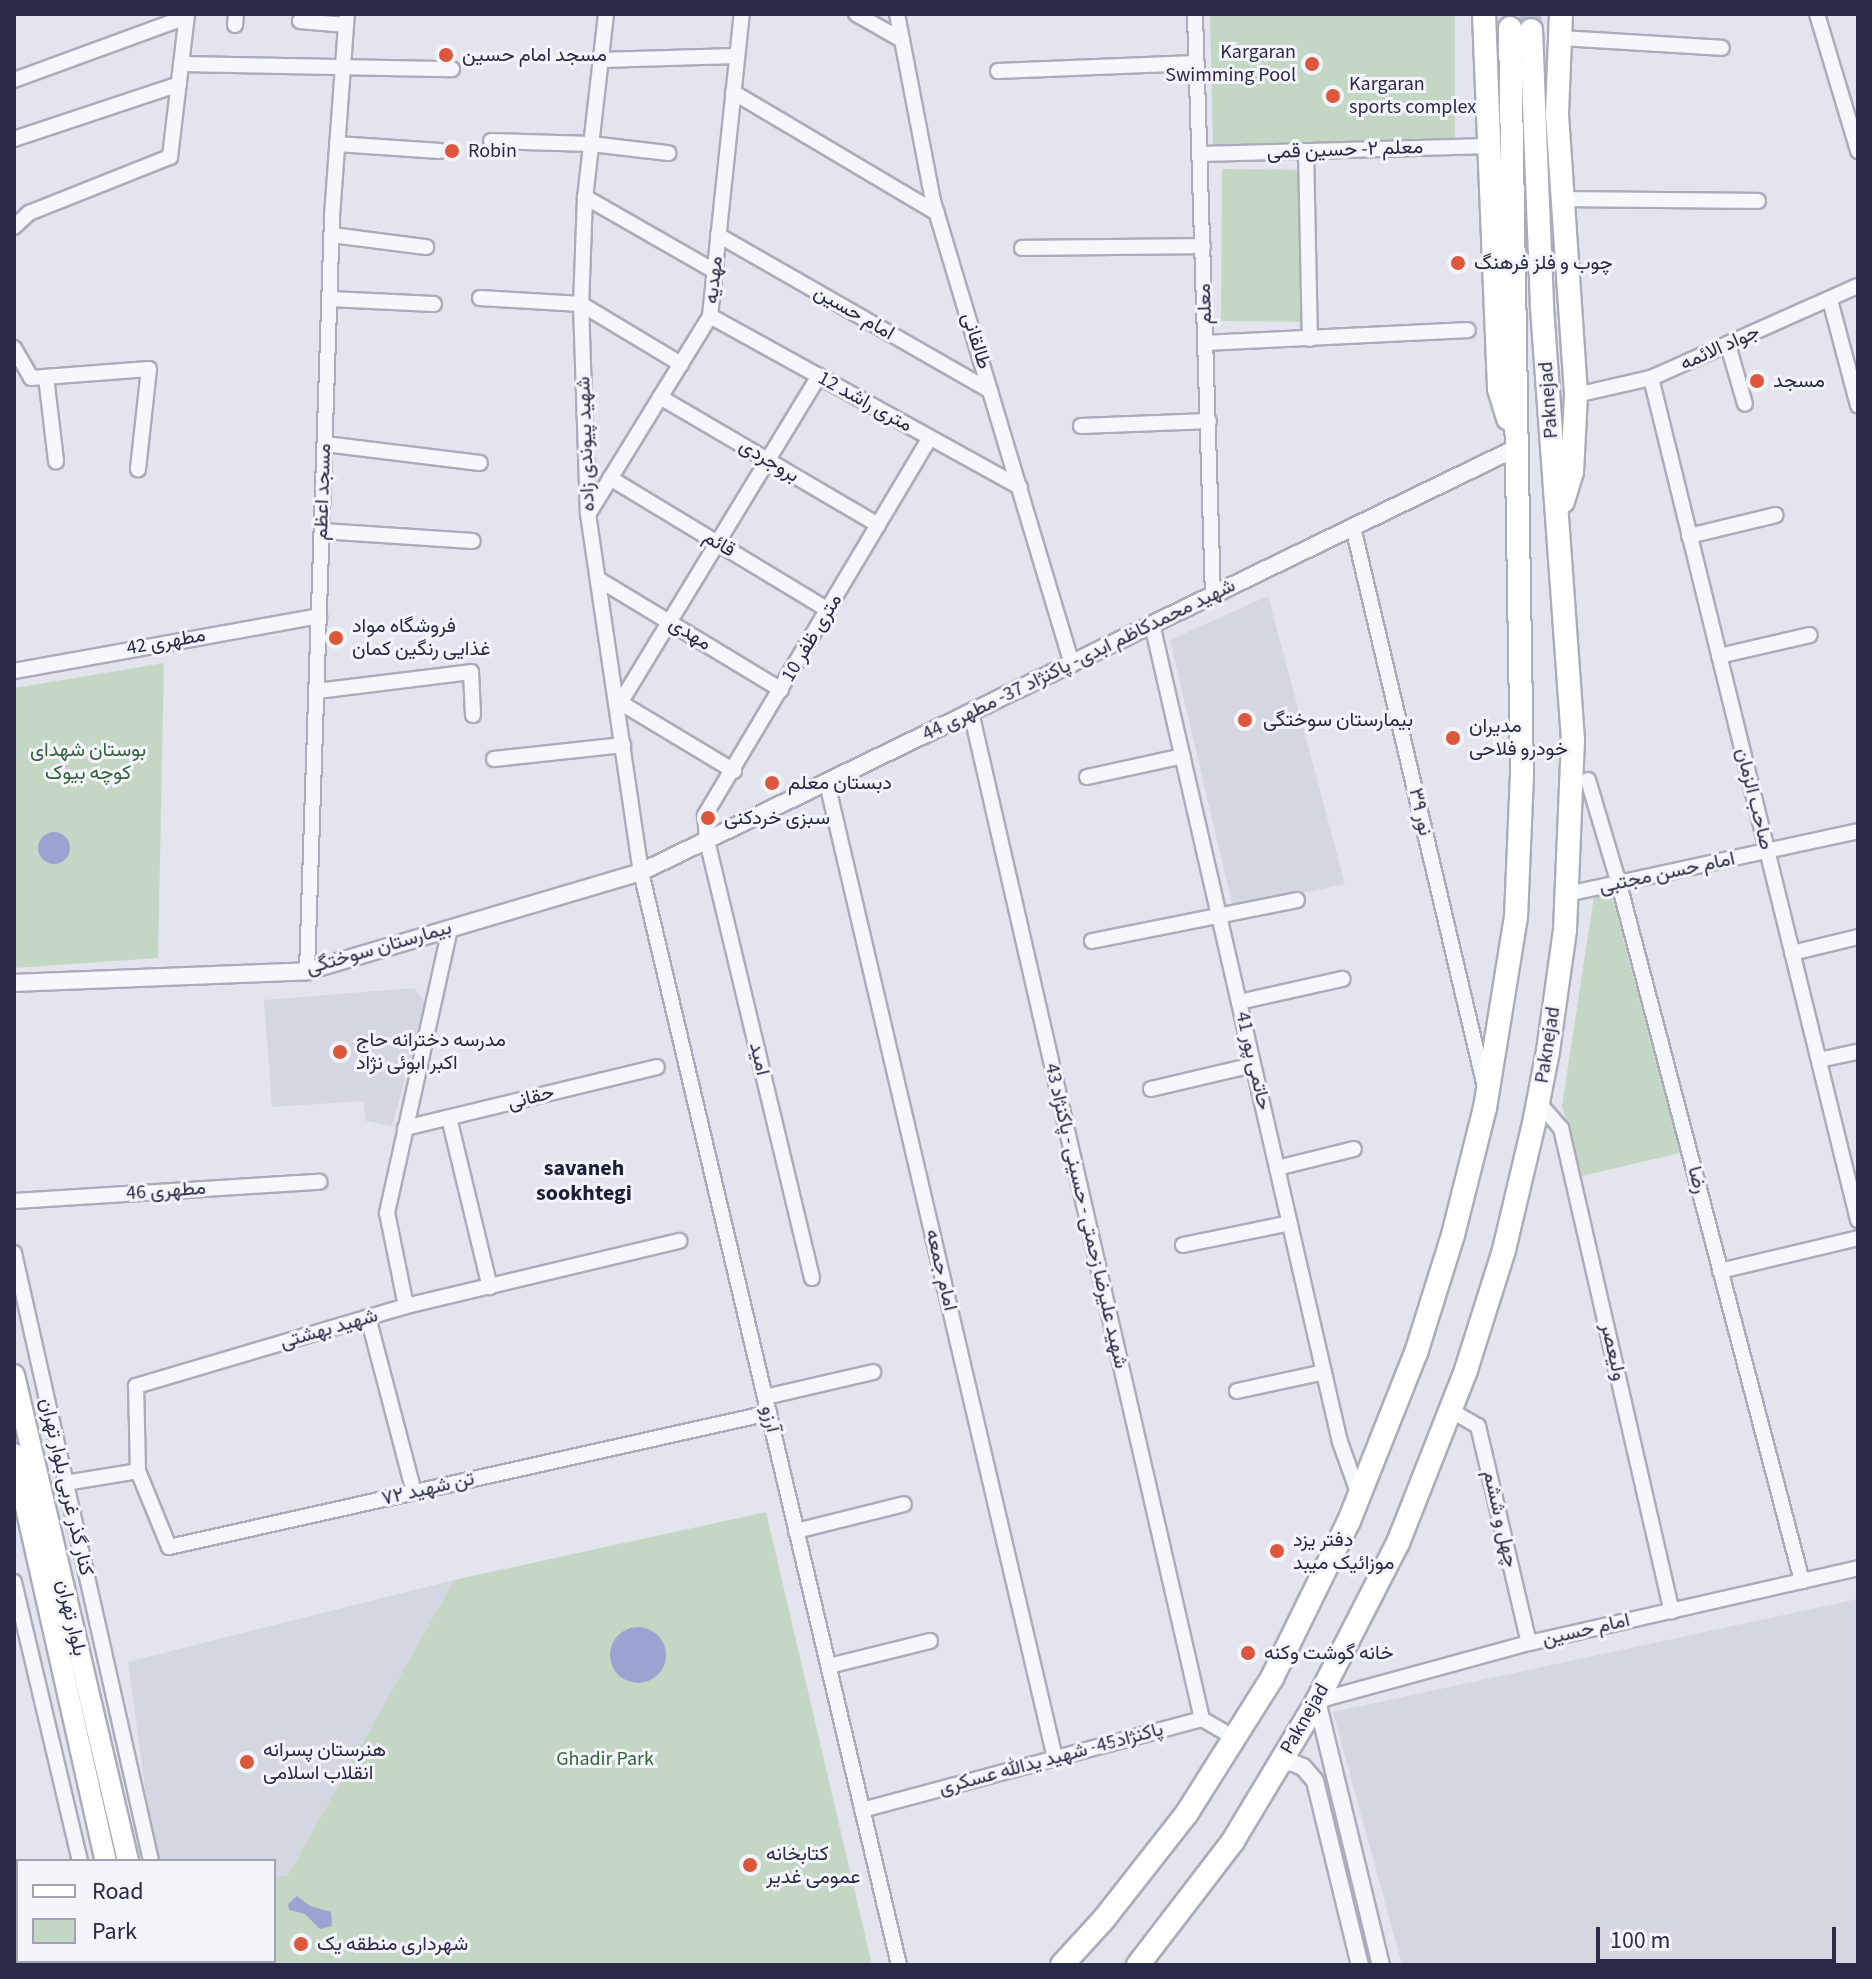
<!DOCTYPE html>
<meta charset="utf-8">
<style>
body{margin:0}
#map{position:relative;width:1872px;height:1979px;overflow:hidden;background:#e3e4ed;font-family:"Source Sans 3",Vazirmatn,sans-serif}
div>[style]{position:absolute}
[style*='--x']{left:calc(var(--x)*1px);top:calc(var(--y)*1px);width:calc(var(--w)*1px);rotate:calc(var(--a)*1deg)}
.built>*{inset:0;background:#d4d6e2}
.green>*{inset:0;background:#c3d7c4}
.water>*{inset:0;background:#9ba4d0}
.round{border-radius:50%}
.primary-tunnel>*{height:22px;margin-top:-11px;transform-origin:0;background:repeating-linear-gradient(90deg,#bebfcc 0 22px,transparent 0 33px)}
.roads{filter:drop-shadow(2px 0 #abacbb) drop-shadow(-2px 0 #abacbb) drop-shadow(0 2px #abacbb) drop-shadow(0 -2px #abacbb)}
.minor>*{height:14px;margin:-7px;padding:0 7px;transform-origin:7px;border-radius:7px;background:#f6f7fa}
.tertiary>*{height:16px;margin:-8px;padding:0 8px;transform-origin:8px;border-radius:8px;background:#f6f7fa}
.secondary>*{height:20px;margin:-10px;padding:0 10px;transform-origin:10px;border-radius:10px;background:#fff}
.primary>*{height:22px;margin:-11px;padding:0 11px;transform-origin:11px;border-radius:11px;background:#fff}
.dots>*{width:22px;height:22px;translate:-50% -50%;box-sizing:border-box;border:4px solid #f3f4f9;border-radius:50%}
span{translate:-50% -50%;white-space:nowrap;text-align:center;line-height:1.15;-webkit-text-stroke:6px #f3f4f9;paint-order:stroke}
.poi-label{font-size:20px;color:#292a47}
.right{translate:-100% -50%;text-align:right}
.left{translate:0 -50%;text-align:left}
.street-label{font-size:20px;color:#292a47}
.park-label{font-size:20px;color:#34643a}
.neighbourhood-label{font-size:22px;color:#1b1c38;font-weight:700}
.frame{position:absolute;inset:0;border:16px solid #292a47;pointer-events:none}
.legend{position:absolute;left:16px;top:1859px;width:260px;height:104px;box-sizing:border-box;background:#f3f4f9;border:2px solid #a2a3b2;margin:0;padding:10px 14px;list-style:none;font-size:24px;color:#292a47}
.legend li{display:flex;align-items:center;gap:16px;height:40px}
.legend b{width:40px;border:2px solid #a2a3b2}
.scale{position:absolute;left:1596px;top:1927px;width:240px;height:36px;box-sizing:border-box;border:4px solid #292a47;border-top:0;padding-left:10px;font-size:24px;line-height:28px;white-space:nowrap;color:#292a47;-webkit-text-stroke:6px #f3f4f9;paint-order:stroke}
</style>
<div id="map">
<div class="built">
<i style="clip-path:polygon(1268px 596px,1345px 884px,1233px 908px,1170px 640px)"></i>
<i style="clip-path:polygon(414px 988px,426px 1003px,392px 1126px,366px 1121px,363px 1101px,272px 1107px,264px 1000px)"></i>
<i style="clip-path:polygon(454px 1580px,288px 1875px,274px 1878px,274px 1861px,155px 1861px,128px 1662px)"></i>
<i style="clip-path:polygon(1858px 1599px,1858px 1965px,1402px 1965px,1333px 1712px)"></i>
</div>
<div class="green">
<i style="clip-path:polygon(1210px 14px,1455px 14px,1455px 147px,1213px 145px)"></i>
<i style="clip-path:polygon(1222px 169px,1301px 170px,1300px 322px,1221px 321px)"></i>
<i style="clip-path:polygon(164px 663px,158px 958px,14px 968px,14px 688px)"></i>
<i style="clip-path:polygon(1611px 893px,1680px 1153px,1581px 1176px,1562px 1106px,1594px 896px)"></i>
<i style="clip-path:polygon(766px 1512px,872px 1965px,180px 1965px,178px 1961px,274px 1961px,274px 1878px,288px 1875px,454px 1580px)"></i>
</div>
<div class="water">
<i class="round" style="left:38px;top:832px;width:32px;height:32px"></i>
<i class="round" style="left:610px;top:1627px;width:56px;height:56px"></i>
<i style="clip-path:polygon(297px 1896px,310px 1906px,331px 1912px,332px 1926px,320px 1929px,305px 1914px,289px 1910px,288px 1904px)"></i>
</div>
<div class="primary-tunnel">
<i style="--x:1530;--y:14;--w:16;--a:86"></i>
</div>
<div class="roads">
<div class="minor">
<i style="--x:606;--y:14;--w:184;--a:96.5"></i>
<i style="--x:585;--y:197;--w:107;--a:92.1"></i>
<i style="--x:581;--y:304;--w:210;--a:88.1"></i>
<i style="--x:588;--y:514;--w:362;--a:81.6"></i>
<i style="--x:641;--y:872;--w:1123;--a:76.72"></i>
<i style="--x:856;--y:14;--w:53;--a:29.5"></i>
<i style="--x:897;--y:14;--w:190;--a:79.1"></i>
<i style="--x:933;--y:201;--w:482;--a:73.3"></i>
<i style="--x:1195;--y:14;--w:581;--a:88.23"></i>
<i style="--x:1817;--y:14;--w:143;--a:73.3"></i>
<i style="--x:300;--y:21;--w:46;--a:5"></i>
<i style="--x:235;--y:25;--w:11;--a:-85"></i>
<i style="--x:1560;--y:38;--w:162;--a:3.5"></i>
<i style="--x:600;--y:60;--w:137;--a:-1.7"></i>
<i style="--x:181;--y:64;--w:271;--a:1.1"></i>
<i style="--x:998;--y:71;--w:199;--a:-2.3"></i>
<i style="--x:14;--y:80;--w:183;--a:-20.1"></i>
<i style="--x:733;--y:92;--w:237;--a:30.7"></i>
<i style="--x:14;--y:139;--w:174;--a:-18.4"></i>
<i style="--x:491;--y:141;--w:100;--a:1.7"></i>
<i style="--x:591;--y:144;--w:78;--a:6.7"></i>
<i style="--x:337;--y:144;--w:103;--a:3.9"></i>
<i style="--x:1306;--y:151;--w:188;--a:88.8"></i>
<i style="--x:1200;--y:154;--w:291;--a:-1.6"></i>
<i style="--x:585;--y:197;--w:149;--a:29.8"></i>
<i style="--x:1564;--y:199;--w:194;--a:0.6"></i>
<i style="--x:14;--y:227;--w:21;--a:-43"></i>
<i style="--x:29;--y:213;--w:152;--a:-21.7"></i>
<i style="--x:170;--y:157;--w:144;--a:-83.2"></i>
<i style="--x:332;--y:235;--w:95;--a:7.3"></i>
<i style="--x:718;--y:235;--w:314;--a:29.8"></i>
<i style="--x:1022;--y:248;--w:181;--a:-0.6"></i>
<i style="--x:480;--y:298;--w:101;--a:3.4"></i>
<i style="--x:581;--y:304;--w:117;--a:31"></i>
<i style="--x:330;--y:299;--w:104;--a:2.8"></i>
<i style="--x:1830;--y:300;--w:109;--a:75.1"></i>
<i style="--x:710;--y:316;--w:354;--a:28.9"></i>
<i style="--x:1206;--y:343;--w:262;--a:-2.8"></i>
<i style="--x:1728;--y:345;--w:61;--a:73.9"></i>
<i style="--x:14;--y:348;--w:34;--a:60"></i>
<i style="--x:31;--y:378;--w:118;--a:-4.4"></i>
<i style="--x:149;--y:369;--w:101;--a:96.3"></i>
<i style="--x:46;--y:377;--w:85;--a:83.2"></i>
<i style="--x:1651;--y:378;--w:867;--a:76.19"></i>
<i style="--x:1576;--y:395;--w:77;--a:-12.8"></i>
<i style="--x:1651;--y:378;--w:227;--a:-24"></i>
<i style="--x:660;--y:397;--w:253;--a:30.4"></i>
<i style="--x:1081;--y:426;--w:128;--a:-2.2"></i>
<i style="--x:325;--y:444;--w:156;--a:7"></i>
<i style="--x:610;--y:478;--w:255;--a:31.2"></i>
<i style="--x:589;--y:513;--w:231;--a:-58.4"></i>
<i style="--x:710;--y:316;--w:304;--a:-84"></i>
<i style="--x:1353;--y:527;--w:571;--a:76.74"></i>
<i style="--x:322;--y:531;--w:151;--a:3.8"></i>
<i style="--x:1689;--y:536;--w:89;--a:-13.6"></i>
<i style="--x:598;--y:579;--w:214;--a:31.2"></i>
<i style="--x:1152;--y:624;--w:839;--a:77.06"></i>
<i style="--x:1340;--y:1442;--w:56;--a:70.3"></i>
<i style="--x:1719;--y:656;--w:93;--a:-13"></i>
<i style="--x:14;--y:671;--w:310;--a:-10.2"></i>
<i style="--x:317;--y:691;--w:155;--a:-7"></i>
<i style="--x:471;--y:672;--w:43;--a:87.3"></i>
<i style="--x:621;--y:703;--w:132;--a:31"></i>
<i style="--x:617;--y:708;--w:389;--a:-58.7"></i>
<i style="--x:971;--y:712;--w:1033;--a:77.08"></i>
<i style="--x:494;--y:759;--w:130;--a:-6.2"></i>
<i style="--x:1087;--y:777;--w:98;--a:-12.3"></i>
<i style="--x:1588;--y:780;--w:109;--a:73.4"></i>
<i style="--x:1619;--y:884;--w:721;--a:75.29"></i>
<i style="--x:827;--y:783;--w:1001;--a:76.84"></i>
<i style="--x:1567;--y:894;--w:298;--a:-12.2"></i>
<i style="--x:1092;--y:941;--w:209;--a:-11.3"></i>
<i style="--x:1792;--y:953;--w:68;--a:-13.6"></i>
<i style="--x:307;--y:971;--w:755;--a:-88.1"></i>
<i style="--x:332;--y:216;--w:203;--a:-85.8"></i>
<i style="--x:1239;--y:1002;--w:106;--a:-12.6"></i>
<i style="--x:1819;--y:1060;--w:40;--a:-12"></i>
<i style="--x:1151;--y:1089;--w:105;--a:-13.2"></i>
<i style="--x:1538;--y:1102;--w:35;--a:49"></i>
<i style="--x:1561;--y:1128;--w:496;--a:77.1"></i>
<i style="--x:449;--y:1118;--w:174;--a:76.4"></i>
<i style="--x:405;--y:1128;--w:259;--a:-13.6"></i>
<i style="--x:1277;--y:1168;--w:79;--a:-13.9"></i>
<i style="--x:14;--y:1201;--w:306;--a:-3.6"></i>
<i style="--x:1183;--y:1245;--w:109;--a:-11.6"></i>
<i style="--x:14;--y:1253;--w:623;--a:77.3"></i>
<i style="--x:1720;--y:1271;--w:142;--a:-13.4"></i>
<i style="--x:812;--y:1278;--w:449;--a:-103.5"></i>
<i style="--x:707;--y:841;--w:26;--a:-94"></i>
<i style="--x:705;--y:815;--w:439;--a:-59.2"></i>
<i style="--x:406;--y:1306;--w:95;--a:-101.5"></i>
<i style="--x:387;--y:1213;--w:292;--a:-77.5"></i>
<i style="--x:368;--y:1317;--w:181;--a:75.3"></i>
<i style="--x:1237;--y:1391;--w:89;--a:-12.3"></i>
<i style="--x:765;--y:1397;--w:111;--a:-13"></i>
<i style="--x:1450;--y:1410;--w:32;--a:30"></i>
<i style="--x:1478;--y:1426;--w:223;--a:76.8"></i>
<i style="--x:138;--y:1471;--w:82;--a:67.8"></i>
<i style="--x:169;--y:1547;--w:615;--a:-12.59"></i>
<i style="--x:65;--y:1483;--w:74;--a:-9.3"></i>
<i style="--x:138;--y:1471;--w:85;--a:-91.3"></i>
<i style="--x:136;--y:1386;--w:282;--a:-16.5"></i>
<i style="--x:406;--y:1306;--w:281;--a:-13.4"></i>
<i style="--x:796;--y:1531;--w:111;--a:-14"></i>
<i style="--x:14;--y:1582;--w:287;--a:76.7"></i>
<i style="--x:829;--y:1666;--w:104;--a:-13.9"></i>
<i style="--x:1317;--y:1701;--w:220;--a:-15.3"></i>
<i style="--x:1529;--y:1643;--w:337;--a:-12.8"></i>
<i style="--x:862;--y:1810;--w:352;--a:-15"></i>
<i style="--x:1202;--y:1719;--w:38;--a:30"></i>
<i style="--x:104;--y:1961;--w:4;--a:76"></i>
<i style="--x:174;--y:1961;--w:4;--a:76"></i>
</div>
<div class="tertiary">
<i style="--x:14;--y:983;--w:293;--a:-2.3"></i>
<i style="--x:307;--y:971;--w:348;--a:-16.5"></i>
<i style="--x:641;--y:872;--w:972;--a:-25.85"></i>
<i style="--x:1317;--y:1701;--w:272;--a:76.4"></i>
<i style="--x:1279;--y:1764;--w:12;--a:-9"></i>
<i style="--x:1291;--y:1762;--w:13;--a:23"></i>
<i style="--x:1303;--y:1767;--w:18;--a:49"></i>
<i style="--x:1315;--y:1781;--w:189;--a:76.3"></i>
</div>
<div class="secondary">
<i style="--x:14;--y:1375;--w:499;--a:76.8"></i>
<i style="--x:14;--y:1454;--w:417;--a:77.3"></i>
<i style="--x:128;--y:1961;--w:4;--a:90"></i>
<i style="--x:151;--y:1961;--w:4;--a:76"></i>
</div>
<div class="primary">
<i style="--x:1484;--y:14;--w:375;--a:87.7"></i>
<i style="--x:1499;--y:389;--w:31;--a:73"></i>
<i style="--x:1561;--y:14;--w:101;--a:92.3"></i>
<i style="--x:1557;--y:115;--w:281;--a:86.1"></i>
<i style="--x:1576;--y:395;--w:77;--a:93"></i>
<i style="--x:1572;--y:472;--w:31;--a:107"></i>
<i style="--x:1062;--y:1965;--w:62;--a:-47.6"></i>
<i style="--x:1104;--y:1919;--w:135;--a:-51.9"></i>
<i style="--x:1187;--y:1813;--w:160;--a:-57.8"></i>
<i style="--x:1272;--y:1678;--w:175;--a:-63.9"></i>
<i style="--x:1349;--y:1521;--w:181;--a:-68.3"></i>
<i style="--x:1416;--y:1353;--w:124;--a:-72.6"></i>
<i style="--x:1453;--y:1235;--w:131;--a:-75.9"></i>
<i style="--x:1485;--y:1108;--w:193;--a:-80.8"></i>
<i style="--x:1516;--y:917;--w:141;--a:-87.6"></i>
<i style="--x:1522;--y:776;--w:748;--a:-90.92"></i>
<i style="--x:1138;--y:1965;--w:156;--a:-52.5"></i>
<i style="--x:1233;--y:1841;--w:163;--a:-59"></i>
<i style="--x:1317;--y:1701;--w:178;--a:-62.9"></i>
<i style="--x:1398;--y:1543;--w:186;--a:-68.5"></i>
<i style="--x:1466;--y:1370;--w:126;--a:-72.4"></i>
<i style="--x:1504;--y:1250;--w:130;--a:-76.7"></i>
<i style="--x:1534;--y:1123;--w:73;--a:-79"></i>
<i style="--x:1548;--y:1051;--w:122;--a:-82"></i>
<i style="--x:1565;--y:930;--w:190;--a:-87.6"></i>
<i style="--x:1573;--y:740;--w:437;--a:-94.1"></i>
<i style="--x:1542;--y:304;--w:274;--a:-92.3"></i>
</div>
</div>
<div class="dots">
<i style="left:446px;top:55px;background:#dd573d"></i>
<i style="left:1312px;top:64px;background:#dd573d"></i>
<i style="left:1333px;top:96px;background:#dd573d"></i>
<i style="left:452px;top:151px;background:#dd573d"></i>
<i style="left:1458px;top:263px;background:#dd573d"></i>
<i style="left:1757px;top:381px;background:#dd573d"></i>
<i style="left:336px;top:638px;background:#dd573d"></i>
<i style="left:1245px;top:720px;background:#dd573d"></i>
<i style="left:1453px;top:738px;background:#dd573d"></i>
<i style="left:772px;top:783px;background:#dd573d"></i>
<i style="left:708px;top:818px;background:#dd573d"></i>
<i style="left:340px;top:1052px;background:#dd573d"></i>
<i style="left:1277px;top:1551px;background:#dd573d"></i>
<i style="left:1248px;top:1653px;background:#dd573d"></i>
<i style="left:247px;top:1762px;background:#dd573d"></i>
<i style="left:750px;top:1865px;background:#dd573d"></i>
<i style="left:301px;top:1944px;background:#dd573d"></i>
</div>
<div class="poi-label">
<span class="right" style="left:1296px;top:64px">Kargaran<br>Swimming Pool</span>
<span class="left" style="left:462px;top:55px">مسجد امام حسین</span>
<span class="left" style="left:1349px;top:96px">Kargaran<br>sports complex</span>
<span class="left" style="left:468px;top:151px">Robin</span>
<span class="left" style="left:1474px;top:263px">چوب و فلز فرهنگ</span>
<span class="left" style="left:1773px;top:381px">مسجد</span>
<span class="left" style="left:352px;top:638px">فروشگاه مواد<br>غذایی رنگین کمان</span>
<span class="left" style="left:1263px;top:720px">بیمارستان سوختگی</span>
<span class="left" style="left:1469px;top:738px">مدیران<br>خودرو فلاحی</span>
<span class="left" style="left:788px;top:783px">دبستان معلم</span>
<span class="left" style="left:724px;top:818px">سبزی خردکنی</span>
<span class="left" style="left:356px;top:1052px">مدرسه دخترانه حاج<br>اکبر ابوئی نژاد</span>
<span class="left" style="left:1293px;top:1552px">دفتر یزد<br>موزائیک میبد</span>
<span class="left" style="left:1264px;top:1653px">خانه گوشت وکنه</span>
<span class="left" style="left:263px;top:1762px">هنرستان پسرانه<br>انقلاب اسلامی</span>
<span class="left" style="left:766px;top:1866px">کتابخانه<br>عمومی غدیر</span>
<span class="left" style="left:317px;top:1944px">شهرداری منطقه یک</span>
</div>
<div class="street-label">
<span style="left:1345px;top:150px;rotate:-2deg">معلم ۲- حسین قمی</span>
<span style="left:714px;top:280px;rotate:-84deg">مهدیه</span>
<span style="left:1205px;top:304px;rotate:-92deg">معلم</span>
<span style="left:854px;top:313px;rotate:30deg">امام حسین</span>
<span style="left:976px;top:341px;rotate:73deg">طالقانی</span>
<span style="left:1720px;top:348px;rotate:-24deg">جواد الائمه</span>
<span style="left:1549px;top:400px;rotate:-94deg">Paknejad</span>
<span style="left:865px;top:402px;rotate:29deg">12 متری راشد</span>
<span style="left:586px;top:444px;rotate:-92deg">شهید پیوندی زاده</span>
<span style="left:769px;top:461px;rotate:31deg">بروجردی</span>
<span style="left:323px;top:492px;rotate:-88deg">مسجد اعظم</span>
<span style="left:719px;top:544px;rotate:31deg">قائم</span>
<span style="left:690px;top:634px;rotate:32deg">مهدی</span>
<span style="left:812px;top:638px;rotate:-59deg">10 متری ظفر</span>
<span style="left:166px;top:642px;rotate:-10deg">مطهری 42</span>
<span style="left:1079px;top:660px;rotate:-26deg">شهید محمدکاظم ابدی- پاکنژاد 37- مطهری 44</span>
<span style="left:1754px;top:799px;rotate:76deg">صاحب الزمان</span>
<span style="left:1420px;top:812px;rotate:77deg">نور ۳۹</span>
<span style="left:1667px;top:873px;rotate:-12deg">امام حسن مجتبی</span>
<span style="left:379px;top:948px;rotate:-16deg">بیمارستان سوختگی</span>
<span style="left:1548px;top:1045px;rotate:-81deg">Paknejad</span>
<span style="left:759px;top:1059px;rotate:77deg">امید</span>
<span style="left:1253px;top:1061px;rotate:77deg">حاتمی پور 41</span>
<span style="left:531px;top:1098px;rotate:-14deg">حقانی</span>
<span style="left:1697px;top:1180px;rotate:75deg">رضا</span>
<span style="left:166px;top:1191px;rotate:-4deg">مطهری 46</span>
<span style="left:1086px;top:1216px;rotate:77deg">شهید علیرضا زحمتی - حسینی - پاکنژاد 43</span>
<span style="left:941px;top:1270px;rotate:77deg">امام جمعه</span>
<span style="left:329px;top:1329px;rotate:-16deg">شهید بهشتی</span>
<span style="left:1613px;top:1352px;rotate:77deg">ولیعصر</span>
<span style="left:770px;top:1419px;rotate:77deg">آرزو</span>
<span style="left:66px;top:1487px;rotate:77deg">کنار گذر غربی بلوار تهران</span>
<span style="left:428px;top:1489px;rotate:-13deg">۷۲ تن شهید</span>
<span style="left:1500px;top:1519px;rotate:77deg">چهل و ششم</span>
<span style="left:71px;top:1618px;rotate:77deg">بلوار تهران</span>
<span style="left:1586px;top:1630px;rotate:-13deg">امام حسین</span>
<span style="left:1305px;top:1719px;rotate:-60deg">Paknejad</span>
<span style="left:1051px;top:1759px;rotate:-15deg">پاکنژاد45- شهید یدالله عسکری</span>
</div>
<div class="park-label">
<span style="left:88px;top:762px">بوستان شهدای<br>کوچه بیوک</span>
<span style="left:605px;top:1759px">Ghadir Park</span>
</div>
<div class="neighbourhood-label">
<span style="left:584px;top:1181px">savaneh<br>sookhtegi</span>
</div>
<div class="frame"></div>
<ul class="legend">
<li><b style="height:10px;background:#fff"></b>Road</li>
<li><b style="height:22px;background:#c3d7c4"></b>Park</li>
</ul>
<div class="scale">100 m</div>
</div>
